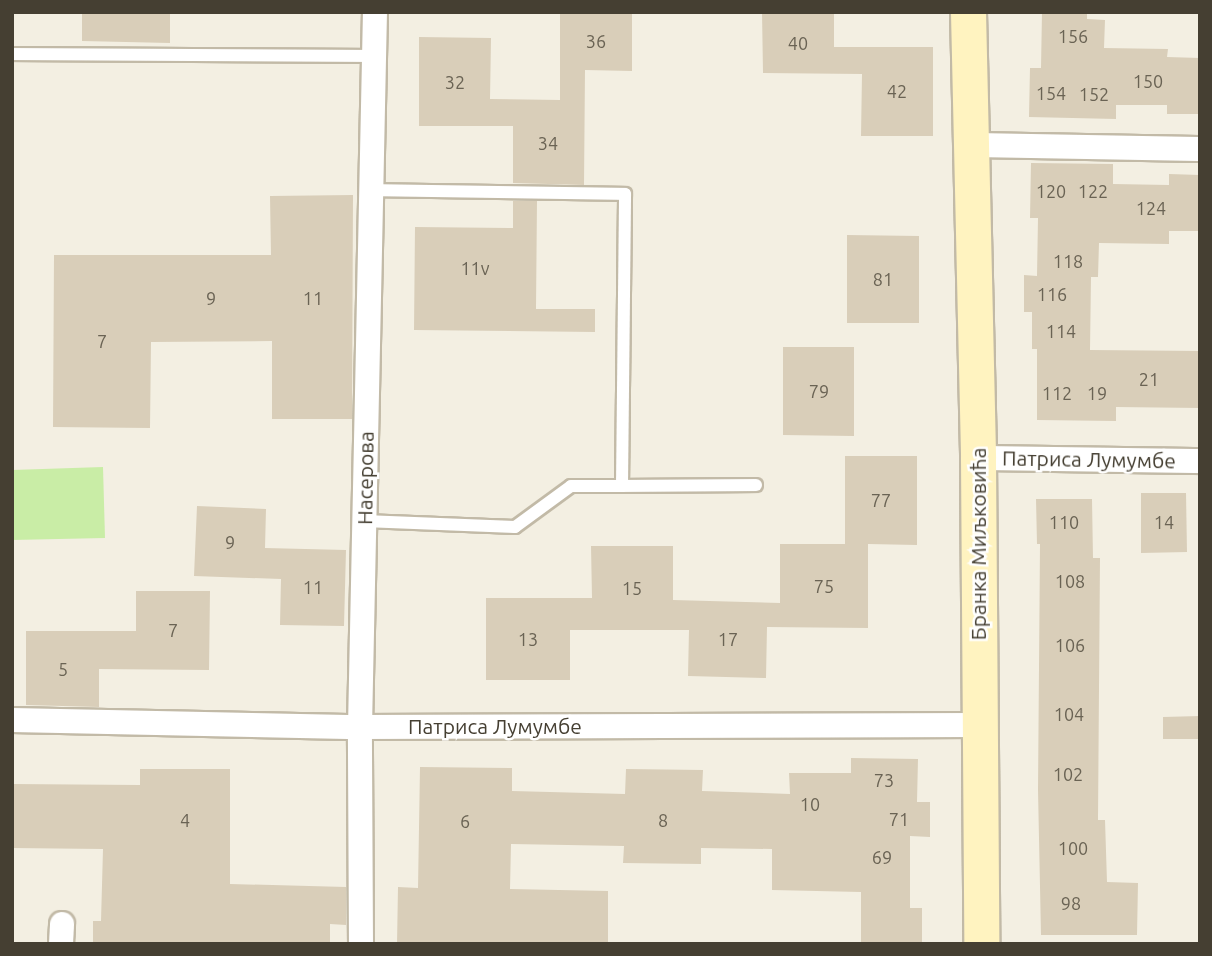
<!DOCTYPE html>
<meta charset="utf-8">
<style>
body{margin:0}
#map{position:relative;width:1212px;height:956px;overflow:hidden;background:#f3efe2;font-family:Ubuntu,sans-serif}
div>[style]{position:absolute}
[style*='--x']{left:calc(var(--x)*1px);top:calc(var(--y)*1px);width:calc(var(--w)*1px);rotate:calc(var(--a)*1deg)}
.green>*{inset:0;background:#c9eda6}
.building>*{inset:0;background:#d9ceb9}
.roads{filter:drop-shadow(2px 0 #c2baa7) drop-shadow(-2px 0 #c2baa7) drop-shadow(0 2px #c2baa7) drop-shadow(0 -2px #c2baa7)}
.lane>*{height:12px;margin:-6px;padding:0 6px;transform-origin:6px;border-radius:6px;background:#fff}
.street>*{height:24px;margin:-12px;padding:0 12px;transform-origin:12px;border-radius:12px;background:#fff}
.secondary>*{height:35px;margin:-17.5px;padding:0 17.5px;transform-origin:17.5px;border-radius:17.5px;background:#fff3c0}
span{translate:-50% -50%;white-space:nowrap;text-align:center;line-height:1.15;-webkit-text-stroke:5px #fff;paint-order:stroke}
.number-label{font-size:18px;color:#6a6354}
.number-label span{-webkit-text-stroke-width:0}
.street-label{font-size:21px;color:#453f32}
.frame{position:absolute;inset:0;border:14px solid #453f32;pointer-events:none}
</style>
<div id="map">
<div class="green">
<i style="clip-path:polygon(103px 467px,105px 538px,12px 540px,12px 470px)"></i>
</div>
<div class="building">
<i style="clip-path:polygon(82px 12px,170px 12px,170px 43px,82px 41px)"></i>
<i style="clip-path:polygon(560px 12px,632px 12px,632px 71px,585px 70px,584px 185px,513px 183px,513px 126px,419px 126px,419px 37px,491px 38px,490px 99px,560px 100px)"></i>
<i style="clip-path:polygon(762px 12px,834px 12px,834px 47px,933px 47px,933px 136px,861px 136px,862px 74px,763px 73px)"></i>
<i style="clip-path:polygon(1042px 12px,1087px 12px,1087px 19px,1105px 20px,1104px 48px,1168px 49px,1167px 57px,1200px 58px,1200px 114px,1167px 114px,1167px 105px,1116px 105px,1116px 119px,1029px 117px,1030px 68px,1041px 68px)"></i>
<i style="clip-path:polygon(1031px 163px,1113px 164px,1113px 184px,1169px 185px,1169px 174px,1200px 175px,1200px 231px,1169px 231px,1169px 244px,1099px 243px,1098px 277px,1091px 277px,1090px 350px,1200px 351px,1200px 408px,1116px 407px,1116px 421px,1037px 420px,1037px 349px,1032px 349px,1032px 312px,1024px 312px,1024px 275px,1037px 276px,1038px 218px,1030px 218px)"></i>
<i style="clip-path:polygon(353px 195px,352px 419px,272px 419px,272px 341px,151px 342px,150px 428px,53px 427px,54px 255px,271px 255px,270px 196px)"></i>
<i style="clip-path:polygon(513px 201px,537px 201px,536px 309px,595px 309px,595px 332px,414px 330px,415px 227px,513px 228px)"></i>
<i style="clip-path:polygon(847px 235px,919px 236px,919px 323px,847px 323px)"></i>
<i style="clip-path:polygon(783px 347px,854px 347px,854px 436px,783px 435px)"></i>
<i style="clip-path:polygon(845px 456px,917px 456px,917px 545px,868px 544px,868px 628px,767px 627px,766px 678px,688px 676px,689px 630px,570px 630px,570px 680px,486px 680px,486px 598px,592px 598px,591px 546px,673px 546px,673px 600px,780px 603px,780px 544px,845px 544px)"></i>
<i style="clip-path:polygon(1141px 493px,1186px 493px,1187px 552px,1141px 553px)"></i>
<i style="clip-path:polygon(1036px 499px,1092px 499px,1093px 558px,1100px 558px,1098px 820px,1105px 820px,1107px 882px,1138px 883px,1137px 935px,1041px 935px,1038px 790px,1040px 544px,1037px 544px)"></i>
<i style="clip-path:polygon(197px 506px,266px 509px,265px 548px,346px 550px,344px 626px,280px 625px,281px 579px,194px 576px)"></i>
<i style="clip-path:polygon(136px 591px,210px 591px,209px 670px,99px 669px,99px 707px,26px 705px,26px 631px,136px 631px)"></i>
<i style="clip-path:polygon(1200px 716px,1200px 739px,1163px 739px,1163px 717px)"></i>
<i style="clip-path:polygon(851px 758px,918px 759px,917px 802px,930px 802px,930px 837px,910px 836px,910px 908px,922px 908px,922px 944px,861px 944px,861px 892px,772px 890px,772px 849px,701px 848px,701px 864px,623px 863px,624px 846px,511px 844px,510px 889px,608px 891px,608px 944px,397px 944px,398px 887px,418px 888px,420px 767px,512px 768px,512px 791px,625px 794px,626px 769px,703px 770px,702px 791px,790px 794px,789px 773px,851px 773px)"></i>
<i style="clip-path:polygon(140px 769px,230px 769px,230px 884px,346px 887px,346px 925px,330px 924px,330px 944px,93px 944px,93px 921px,101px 921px,103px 849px,12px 848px,12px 784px,140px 785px)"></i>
</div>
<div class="roads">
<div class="lane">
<i style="--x:12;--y:54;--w:361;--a:0.3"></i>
<i style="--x:622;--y:486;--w:134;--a:-0.4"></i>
<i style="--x:364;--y:521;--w:151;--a:2.3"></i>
<i style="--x:515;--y:527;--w:69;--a:-36.2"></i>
<i style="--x:571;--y:486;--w:51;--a:0"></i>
<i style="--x:622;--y:486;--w:292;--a:-89.4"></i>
<i style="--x:625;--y:194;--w:254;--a:-179.1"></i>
</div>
<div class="street">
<i style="--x:973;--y:145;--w:227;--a:1"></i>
<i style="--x:978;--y:458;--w:222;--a:0.8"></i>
<i style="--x:12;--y:720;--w:348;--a:1.2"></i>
<i style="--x:360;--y:727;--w:618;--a:-0.19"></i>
<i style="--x:61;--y:944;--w:20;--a:-87"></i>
<i style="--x:361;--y:944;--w:217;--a:-90.3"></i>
<i style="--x:360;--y:727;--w:715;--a:-88.8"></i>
</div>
<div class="secondary">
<i style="--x:968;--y:12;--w:446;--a:88.7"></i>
<i style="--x:978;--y:458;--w:486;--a:89.6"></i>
</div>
</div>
<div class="number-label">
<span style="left:1073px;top:36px">156</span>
<span style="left:596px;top:41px">36</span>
<span style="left:798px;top:43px">40</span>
<span style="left:1148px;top:81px">150</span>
<span style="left:455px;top:82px">32</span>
<span style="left:897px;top:91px">42</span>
<span style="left:1051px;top:93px">154</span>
<span style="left:1094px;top:94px">152</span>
<span style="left:548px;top:143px">34</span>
<span style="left:1051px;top:191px">120</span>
<span style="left:1093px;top:191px">122</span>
<span style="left:1151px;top:208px">124</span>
<span style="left:1068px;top:261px">118</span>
<span style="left:475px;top:268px">11v</span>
<span style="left:883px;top:279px">81</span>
<span style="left:1052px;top:294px">116</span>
<span style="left:211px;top:298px">9</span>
<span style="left:313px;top:298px">11</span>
<span style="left:1061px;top:331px">114</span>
<span style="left:102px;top:341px">7</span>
<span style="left:1149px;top:379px">21</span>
<span style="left:819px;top:391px">79</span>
<span style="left:1057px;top:393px">112</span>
<span style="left:1097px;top:393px">19</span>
<span style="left:881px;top:500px">77</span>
<span style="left:1064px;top:522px">110</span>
<span style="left:1164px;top:522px">14</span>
<span style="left:230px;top:542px">9</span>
<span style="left:1070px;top:581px">108</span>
<span style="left:824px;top:586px">75</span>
<span style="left:313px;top:587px">11</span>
<span style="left:632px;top:588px">15</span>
<span style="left:173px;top:630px">7</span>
<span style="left:528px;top:639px">13</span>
<span style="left:728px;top:639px">17</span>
<span style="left:1070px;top:645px">106</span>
<span style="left:63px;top:669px">5</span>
<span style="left:1069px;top:714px">104</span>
<span style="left:1068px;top:774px">102</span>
<span style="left:884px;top:780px">73</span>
<span style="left:810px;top:804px">10</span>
<span style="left:899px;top:819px">71</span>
<span style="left:185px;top:820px">4</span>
<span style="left:663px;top:820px">8</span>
<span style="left:465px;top:821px">6</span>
<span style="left:1073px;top:848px">100</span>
<span style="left:882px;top:857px">69</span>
<span style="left:1071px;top:903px">98</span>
</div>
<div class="street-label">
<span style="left:1089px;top:459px;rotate:1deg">Патриса Лумумбе</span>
<span style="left:365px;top:478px;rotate:-89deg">Насерова</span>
<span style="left:978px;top:544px;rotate:-90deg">Бранка Миљковића</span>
<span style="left:495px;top:726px">Патриса Лумумбе</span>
</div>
<div class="frame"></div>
</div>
